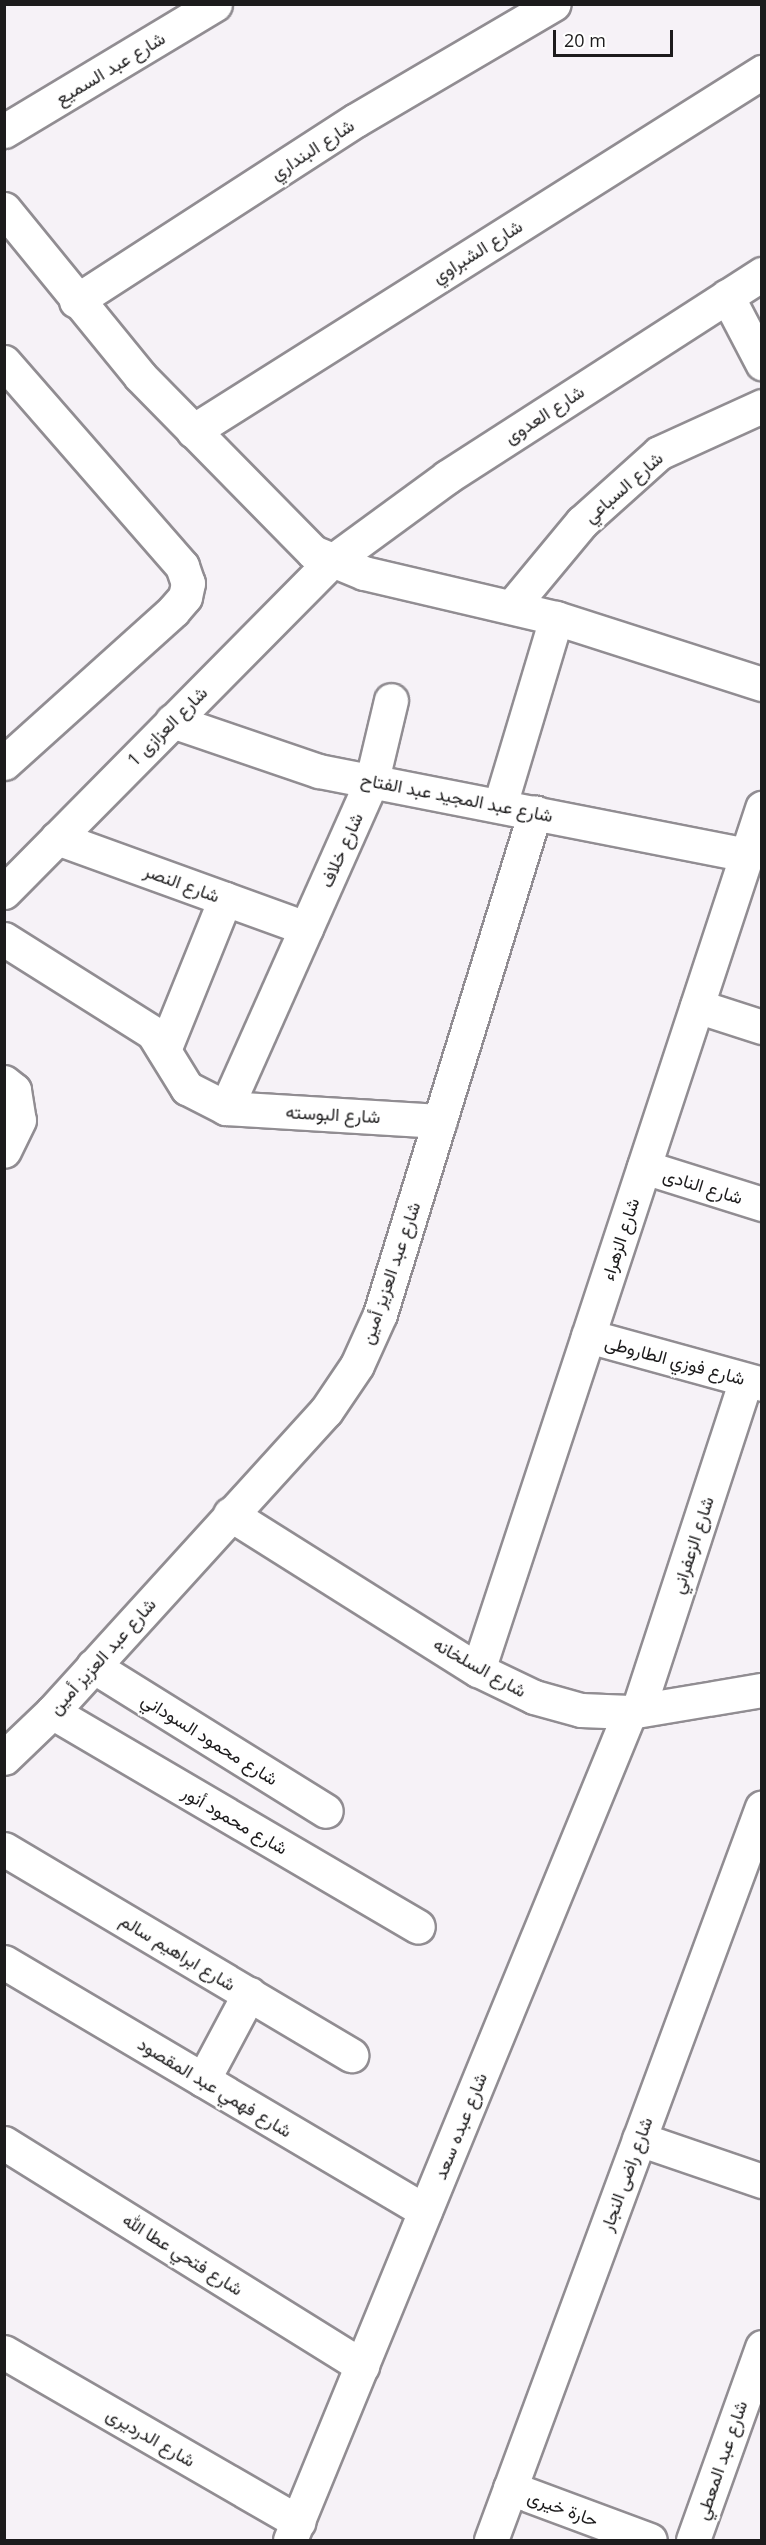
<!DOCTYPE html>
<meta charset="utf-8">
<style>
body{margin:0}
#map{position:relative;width:766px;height:2545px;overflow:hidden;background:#f6f2f7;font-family:"Open Sans",Vazirmatn,sans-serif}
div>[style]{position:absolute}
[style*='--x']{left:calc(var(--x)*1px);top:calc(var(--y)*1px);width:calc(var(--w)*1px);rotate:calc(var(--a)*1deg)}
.roads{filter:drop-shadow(2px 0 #918d92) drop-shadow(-2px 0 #918d92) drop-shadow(0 2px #918d92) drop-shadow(0 -2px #918d92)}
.minor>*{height:33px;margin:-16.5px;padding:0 16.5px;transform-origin:16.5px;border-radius:16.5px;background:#fff}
span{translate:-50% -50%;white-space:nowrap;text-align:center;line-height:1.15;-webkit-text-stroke:4.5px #fff;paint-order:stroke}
.street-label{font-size:18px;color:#1c1b1c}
.frame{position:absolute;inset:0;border:6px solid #1c1b1c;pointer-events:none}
.scale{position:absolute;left:553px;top:30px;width:120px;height:27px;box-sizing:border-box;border:3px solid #1c1b1c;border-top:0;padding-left:8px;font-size:18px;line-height:21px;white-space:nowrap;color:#1c1b1c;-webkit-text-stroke:4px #fff;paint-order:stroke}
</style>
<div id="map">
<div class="roads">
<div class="minor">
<i style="--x:4;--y:131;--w:246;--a:-31"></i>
<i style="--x:4;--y:209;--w:215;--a:50.8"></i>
<i style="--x:140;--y:376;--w:247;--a:45.5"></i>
<i style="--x:313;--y:552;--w:55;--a:22.4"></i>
<i style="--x:364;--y:573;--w:197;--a:13.2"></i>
<i style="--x:556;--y:618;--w:216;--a:17.8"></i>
<i style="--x:727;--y:296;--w:76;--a:62.4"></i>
<i style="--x:76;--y:301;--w:333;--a:-32.9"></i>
<i style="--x:356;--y:120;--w:229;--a:-30.4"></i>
<i style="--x:4;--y:362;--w:271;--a:48.9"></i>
<i style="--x:182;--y:566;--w:18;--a:71"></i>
<i style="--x:188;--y:583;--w:14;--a:102"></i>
<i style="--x:185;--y:597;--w:18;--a:131"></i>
<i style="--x:173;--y:611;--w:227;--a:138"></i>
<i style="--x:193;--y:431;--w:673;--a:-32.25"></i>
<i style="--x:513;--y:605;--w:108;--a:-50.3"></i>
<i style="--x:582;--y:522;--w:103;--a:-41.9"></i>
<i style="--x:659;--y:453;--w:113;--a:-24.5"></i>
<i style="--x:172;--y:721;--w:155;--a:18.8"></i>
<i style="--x:319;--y:771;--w:435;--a:11.1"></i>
<i style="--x:500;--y:805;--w:195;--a:-73.3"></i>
<i style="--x:57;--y:838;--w:265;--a:19.9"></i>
<i style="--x:4;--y:892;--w:465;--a:-45.3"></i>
<i style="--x:331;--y:562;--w:144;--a:-36.2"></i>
<i style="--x:447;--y:477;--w:375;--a:-32.8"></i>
<i style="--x:4;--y:939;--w:176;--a:32.2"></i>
<i style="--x:153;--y:1033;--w:65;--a:58.3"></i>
<i style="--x:187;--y:1088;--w:44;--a:27.1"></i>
<i style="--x:226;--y:1108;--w:214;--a:3.5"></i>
<i style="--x:697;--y:1006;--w:68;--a:17.9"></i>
<i style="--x:164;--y:1050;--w:163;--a:-68"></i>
<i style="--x:4;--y:1082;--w:13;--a:39"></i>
<i style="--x:14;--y:1090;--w:30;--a:81"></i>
<i style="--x:19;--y:1120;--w:34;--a:116"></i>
<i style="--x:226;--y:1108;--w:359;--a:-66"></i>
<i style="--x:372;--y:780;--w:82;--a:-76.6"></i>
<i style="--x:644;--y:1167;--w:124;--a:17.4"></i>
<i style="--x:588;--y:1336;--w:180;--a:15.4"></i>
<i style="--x:230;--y:1514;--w:293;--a:32.2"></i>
<i style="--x:478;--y:1670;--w:62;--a:25.7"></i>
<i style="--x:534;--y:1697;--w:49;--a:15.5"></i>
<i style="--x:581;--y:1710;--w:49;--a:2.3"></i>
<i style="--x:630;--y:1712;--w:134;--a:-9.5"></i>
<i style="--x:93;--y:1666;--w:274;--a:31.9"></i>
<i style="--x:478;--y:1670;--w:908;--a:-71.76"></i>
<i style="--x:638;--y:1710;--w:347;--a:-71.9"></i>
<i style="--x:52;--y:1712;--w:424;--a:30.4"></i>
<i style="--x:4;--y:1758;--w:66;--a:-43.8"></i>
<i style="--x:52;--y:1712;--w:407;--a:-47.7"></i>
<i style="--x:326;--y:1411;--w:55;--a:-56"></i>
<i style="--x:357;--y:1365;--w:56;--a:-65.7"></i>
<i style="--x:380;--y:1314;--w:525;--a:-72.84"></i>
<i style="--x:4;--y:1849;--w:404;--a:30.7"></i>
<i style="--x:4;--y:1962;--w:489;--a:30.6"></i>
<i style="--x:203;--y:2080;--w:98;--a:-61.9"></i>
<i style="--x:639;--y:2139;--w:130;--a:18.9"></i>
<i style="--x:4;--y:2143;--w:422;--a:31.9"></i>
<i style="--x:4;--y:2352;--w:340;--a:30"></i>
<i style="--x:510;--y:2488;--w:149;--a:20.4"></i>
<i style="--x:290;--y:2540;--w:895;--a:-67.68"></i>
<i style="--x:491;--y:2540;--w:781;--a:-69.71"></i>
<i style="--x:693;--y:2540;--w:205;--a:-70.3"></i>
</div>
</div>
<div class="street-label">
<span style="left:110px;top:68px;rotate:-31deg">شارع عبد السميع</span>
<span style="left:312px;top:149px;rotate:-33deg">شارع البنداري</span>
<span style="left:477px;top:251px;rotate:-32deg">شارع الشبراوي</span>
<span style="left:544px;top:414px;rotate:-33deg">شارع العدوى</span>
<span style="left:623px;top:487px;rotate:-41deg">شارع السباعي</span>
<span style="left:167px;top:726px;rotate:-45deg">شارع العزازى 1</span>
<span style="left:457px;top:797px;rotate:11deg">شارع عبد المجيد عبد الفتاح</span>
<span style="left:341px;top:850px;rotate:-66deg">شارع خلاف</span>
<span style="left:182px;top:883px;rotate:20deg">شارع النصر</span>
<span style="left:333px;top:1114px;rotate:3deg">شارع البوسته</span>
<span style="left:703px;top:1186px;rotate:17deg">شارع النادى</span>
<span style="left:620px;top:1239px;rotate:-72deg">شارع الزهراء</span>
<span style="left:390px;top:1273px;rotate:-71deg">شارع عبد العزيز أمين</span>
<span style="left:675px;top:1360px;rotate:15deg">شارع فوزي الطاروطى</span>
<span style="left:692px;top:1545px;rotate:-72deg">شارع الزعفراني</span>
<span style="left:102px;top:1656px;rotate:-48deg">شارع عبد العزيز أمين</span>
<span style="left:480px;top:1667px;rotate:29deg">شارع السلخانه</span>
<span style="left:210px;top:1739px;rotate:32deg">شارع محمود السوداني</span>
<span style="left:235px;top:1820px;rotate:30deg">شارع محمود أنور</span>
<span style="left:178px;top:1952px;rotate:31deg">شارع ابراهيم سالم</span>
<span style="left:215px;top:2087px;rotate:31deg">شارع فهمي عبد المقصود</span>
<span style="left:460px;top:2126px;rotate:-68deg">شارع عبده سعد</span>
<span style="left:626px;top:2174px;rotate:-70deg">شارع راضى النجار</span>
<span style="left:183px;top:2254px;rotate:32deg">شارع فتحي عطا الله</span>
<span style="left:151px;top:2437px;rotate:30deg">شارع الدرديرى</span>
<span style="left:721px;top:2460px;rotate:-71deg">شارع عبد المعطي</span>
<span style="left:563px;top:2508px;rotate:20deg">حارة خيرى</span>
</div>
<div class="frame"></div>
<div class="scale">20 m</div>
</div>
